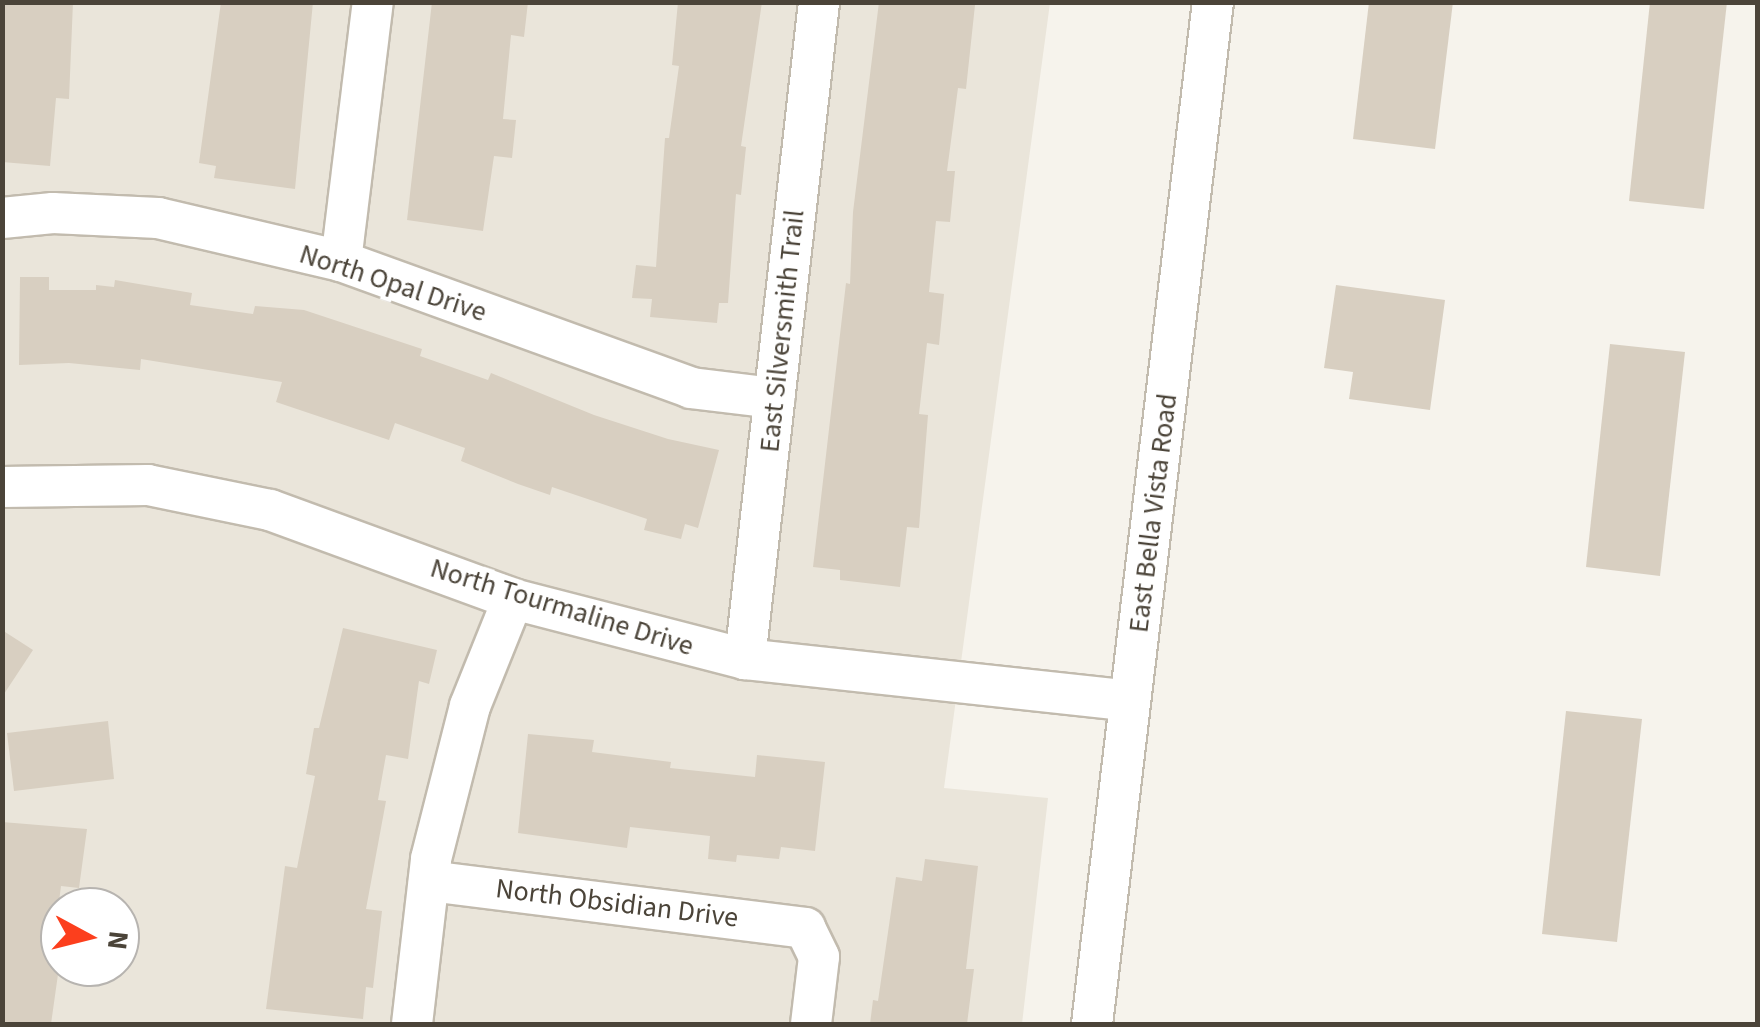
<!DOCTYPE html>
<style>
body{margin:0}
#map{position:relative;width:1760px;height:1027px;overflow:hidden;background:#f6f3ec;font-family:"Source Sans 3",sans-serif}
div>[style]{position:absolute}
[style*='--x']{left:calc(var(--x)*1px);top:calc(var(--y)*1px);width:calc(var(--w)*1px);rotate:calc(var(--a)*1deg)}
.residential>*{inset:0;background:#eae5da}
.building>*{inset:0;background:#d8cfc1}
.roads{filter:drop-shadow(2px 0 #c2bbae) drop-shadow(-2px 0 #c2bbae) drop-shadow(0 2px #c2bbae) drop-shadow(0 -2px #c2bbae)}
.minor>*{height:40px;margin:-20px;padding:0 20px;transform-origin:20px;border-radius:20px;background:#fff}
span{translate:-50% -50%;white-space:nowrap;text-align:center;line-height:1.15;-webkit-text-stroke:9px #fff;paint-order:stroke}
.street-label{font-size:28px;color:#4b4439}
.frame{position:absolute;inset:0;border:5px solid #4b4439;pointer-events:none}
.north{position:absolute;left:40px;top:887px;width:100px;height:100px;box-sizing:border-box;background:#fff;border:2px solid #b7b4b0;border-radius:50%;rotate:97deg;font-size:28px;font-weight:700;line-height:40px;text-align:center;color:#4b4439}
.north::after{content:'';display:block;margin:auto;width:35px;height:45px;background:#fc3f1d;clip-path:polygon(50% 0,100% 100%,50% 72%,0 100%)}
</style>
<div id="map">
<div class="residential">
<i style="clip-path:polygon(evenodd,2px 3px,1050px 3px,944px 788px,1048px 798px,1022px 1024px,3px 1024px,2px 3px,60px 907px,120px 907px,120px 967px,60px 967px,60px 907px)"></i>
</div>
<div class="building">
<i style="clip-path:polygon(2px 2px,73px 2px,69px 99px,56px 98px,50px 166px,2px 162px)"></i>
<i style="clip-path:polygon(221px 2px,313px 2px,295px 189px,214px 178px,216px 166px,199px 163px)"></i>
<i style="clip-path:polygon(432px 2px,528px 2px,524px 37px,511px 35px,503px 119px,516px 120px,512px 158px,494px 156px,483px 231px,407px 220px)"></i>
<i style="clip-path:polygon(678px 2px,762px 2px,741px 146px,746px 147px,741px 195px,736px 194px,728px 303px,719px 303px,717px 323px,650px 317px,652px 299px,632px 298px,636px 265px,656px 267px,665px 138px,669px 138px,679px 66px,672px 65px)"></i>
<i style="clip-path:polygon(879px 2px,975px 5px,966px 89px,958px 88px,947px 171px,955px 171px,950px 222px,936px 221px,929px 292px,944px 294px,939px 345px,927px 343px,919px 414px,928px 415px,919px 528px,907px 527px,900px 587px,840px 580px,840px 570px,813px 567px,846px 283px,850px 284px,853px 212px)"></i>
<i style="clip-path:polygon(1369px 2px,1453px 2px,1435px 149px,1353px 139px)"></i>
<i style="clip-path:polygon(1650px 2px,1727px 2px,1704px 209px,1629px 201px)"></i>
<i style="clip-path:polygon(20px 277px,49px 277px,49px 290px,96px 290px,96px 285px,114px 287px,115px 280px,192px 293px,190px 305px,253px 314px,255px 306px,304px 310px,422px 349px,420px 356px,488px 380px,491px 373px,594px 415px,668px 439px,719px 450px,698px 528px,685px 524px,681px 539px,644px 530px,647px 519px,552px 487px,550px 495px,518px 484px,461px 461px,465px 448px,395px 423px,389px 440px,276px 402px,282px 382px,141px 359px,140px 370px,69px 363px,19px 365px)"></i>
<i style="clip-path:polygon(1336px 285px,1445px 300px,1430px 410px,1349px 399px,1353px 372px,1324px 368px)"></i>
<i style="clip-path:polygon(1610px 344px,1685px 352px,1660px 576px,1586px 567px)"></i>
<i style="clip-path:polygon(343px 628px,437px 650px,429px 684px,419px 681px,408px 759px,386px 755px,378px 800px,386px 801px,366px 909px,382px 911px,373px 988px,366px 987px,363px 1019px,266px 1009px,285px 866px,297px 868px,315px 776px,306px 774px,314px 728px,319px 728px)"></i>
<i style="clip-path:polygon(2px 630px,33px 650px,2px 697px)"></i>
<i style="clip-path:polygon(1566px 711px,1642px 719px,1617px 942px,1542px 934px)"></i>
<i style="clip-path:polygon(108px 721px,114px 779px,14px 791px,7px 733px)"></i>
<i style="clip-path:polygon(528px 734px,594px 740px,592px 752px,671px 762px,670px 768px,755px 777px,757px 755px,825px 762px,815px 851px,781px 847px,779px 859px,737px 855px,736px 862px,708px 859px,710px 836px,630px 827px,627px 848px,518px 833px)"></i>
<i style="clip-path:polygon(2px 822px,87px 829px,79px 888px,61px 886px,53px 949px,60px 950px,60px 960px,51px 1024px,2px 1024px)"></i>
<i style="clip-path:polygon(925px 859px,978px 866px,966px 969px,974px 969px,967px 1024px,870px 1024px,873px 1000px,878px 1001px,896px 877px,922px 881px)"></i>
</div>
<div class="roads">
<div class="minor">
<i style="--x:2;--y:218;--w:51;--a:-5.6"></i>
<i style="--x:53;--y:213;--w:105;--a:2.7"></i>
<i style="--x:158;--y:218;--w:188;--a:13.2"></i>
<i style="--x:341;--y:261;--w:372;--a:19.9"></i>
<i style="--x:691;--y:388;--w:84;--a:6.9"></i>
<i style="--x:341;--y:261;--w:261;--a:-83"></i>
<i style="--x:2;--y:487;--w:146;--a:-0.8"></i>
<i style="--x:148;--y:485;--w:125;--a:11.6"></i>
<i style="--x:270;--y:510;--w:259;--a:20.1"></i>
<i style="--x:513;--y:599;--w:240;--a:14.5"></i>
<i style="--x:745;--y:659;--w:387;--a:6.2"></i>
<i style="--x:745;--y:659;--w:661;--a:-83.57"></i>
<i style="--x:429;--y:881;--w:379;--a:7.1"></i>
<i style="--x:805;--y:928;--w:32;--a:64"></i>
<i style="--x:819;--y:957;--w:67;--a:96.8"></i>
<i style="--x:412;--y:1024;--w:166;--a:-83.4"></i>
<i style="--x:431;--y:859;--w:158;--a:-75.7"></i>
<i style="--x:470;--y:706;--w:115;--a:-68.1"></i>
<i style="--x:1092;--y:1024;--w:1029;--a:-83.25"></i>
</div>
</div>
<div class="street-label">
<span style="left:393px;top:283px;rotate:18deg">North Opal Drive</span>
<span style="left:782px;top:331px;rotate:-84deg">East Silversmith Trail</span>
<span style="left:1153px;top:513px;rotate:-83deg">East Bella Vista Road</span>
<span style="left:562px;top:607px;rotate:17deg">North Tourmaline Drive</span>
<span style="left:617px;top:903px;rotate:7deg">North Obsidian Drive</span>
</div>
<div class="frame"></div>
<div class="north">N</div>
</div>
